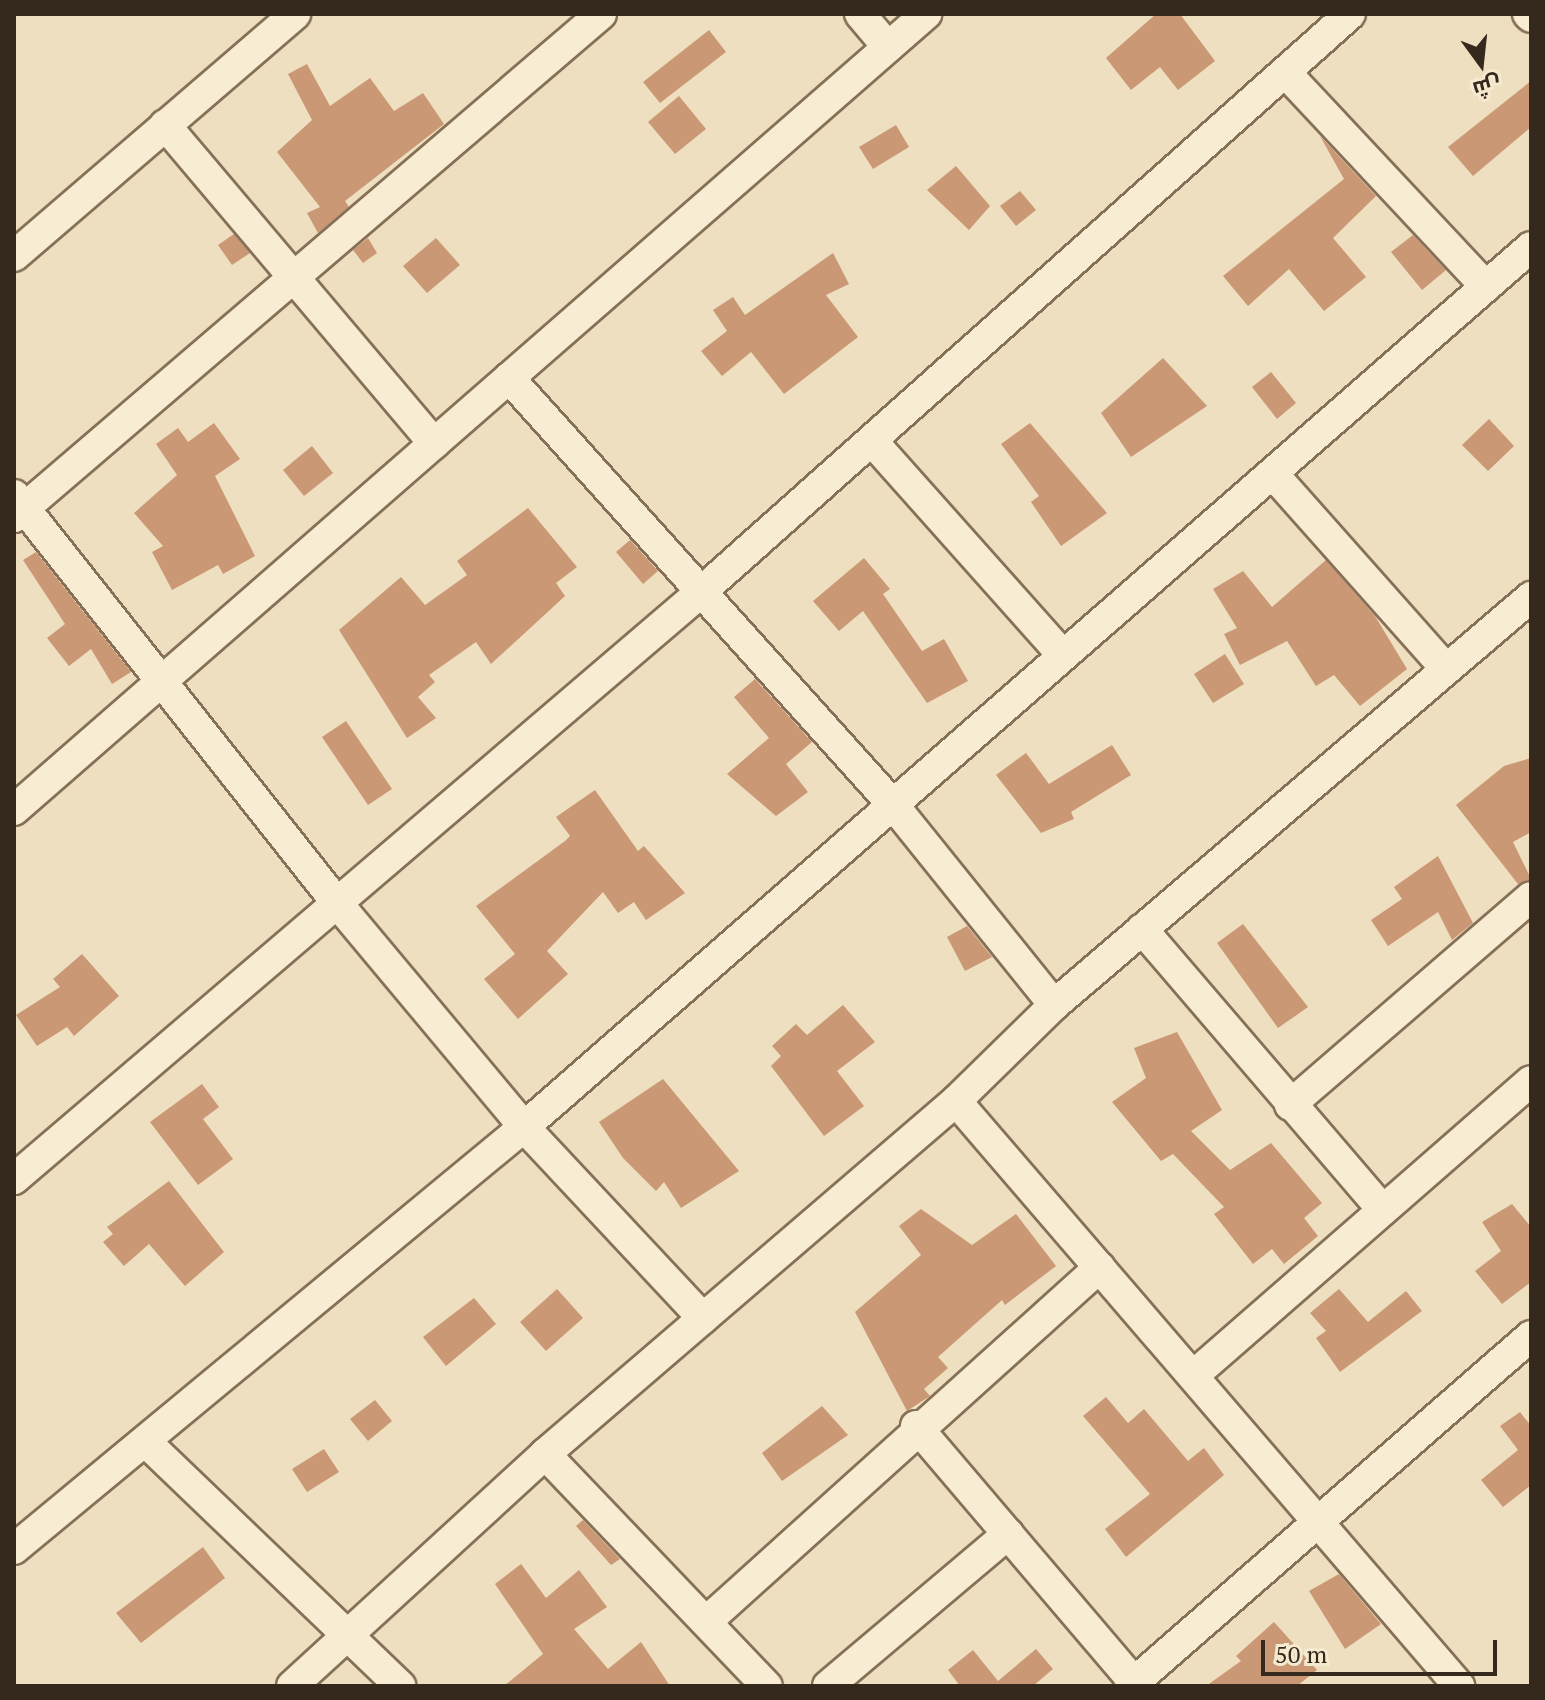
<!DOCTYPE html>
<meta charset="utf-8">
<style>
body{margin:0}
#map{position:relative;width:1545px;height:1700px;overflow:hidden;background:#eddfbf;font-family:"PT Serif",Cairo,serif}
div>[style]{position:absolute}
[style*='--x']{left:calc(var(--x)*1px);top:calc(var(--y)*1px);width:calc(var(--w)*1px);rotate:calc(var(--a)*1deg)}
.building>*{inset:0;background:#cb9875}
.roads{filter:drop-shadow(2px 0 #867058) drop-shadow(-2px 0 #867058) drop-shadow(0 2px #867058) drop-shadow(0 -2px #867058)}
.street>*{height:30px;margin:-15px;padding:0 15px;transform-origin:15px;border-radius:15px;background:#f8edd2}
span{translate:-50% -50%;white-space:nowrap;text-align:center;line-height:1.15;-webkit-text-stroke:6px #f5e9cf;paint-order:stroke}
.frame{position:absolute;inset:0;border:16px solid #35281c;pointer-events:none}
.north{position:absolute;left:1441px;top:24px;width:80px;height:80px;-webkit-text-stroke:6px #f5e9cf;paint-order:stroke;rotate:165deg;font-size:22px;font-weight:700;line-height:32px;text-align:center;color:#35281c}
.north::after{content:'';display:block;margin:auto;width:28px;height:36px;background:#35281c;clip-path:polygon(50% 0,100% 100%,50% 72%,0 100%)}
.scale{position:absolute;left:1261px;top:1640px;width:236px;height:36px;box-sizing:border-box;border:4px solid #35281c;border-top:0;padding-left:10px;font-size:24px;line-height:28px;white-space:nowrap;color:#35281c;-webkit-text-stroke:6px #f5e9cf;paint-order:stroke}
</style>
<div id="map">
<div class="building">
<i style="clip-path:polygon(1156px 14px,1180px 14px,1215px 61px,1178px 90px,1160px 67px,1131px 90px,1106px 58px)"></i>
<i style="clip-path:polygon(709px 30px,726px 52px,660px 103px,643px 82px)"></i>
<i style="clip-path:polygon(307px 64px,330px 106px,370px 78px,394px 111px,423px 93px,444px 124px,345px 201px,349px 207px,318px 233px,307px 213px,320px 207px,277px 152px,312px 120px,288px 74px)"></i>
<i style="clip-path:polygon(1531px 81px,1531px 127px,1473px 176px,1448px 147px)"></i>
<i style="clip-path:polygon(679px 96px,706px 129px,675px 154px,648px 122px)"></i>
<i style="clip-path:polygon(896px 125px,909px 147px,873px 169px,859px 147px)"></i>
<i style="clip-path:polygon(1320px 136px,1376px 196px,1333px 238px,1366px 277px,1324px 311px,1289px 269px,1248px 306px,1223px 276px,1344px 179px)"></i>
<i style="clip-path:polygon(956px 166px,990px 206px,969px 230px,927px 190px)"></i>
<i style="clip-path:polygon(1020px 191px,1036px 210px,1016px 226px,1000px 206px)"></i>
<i style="clip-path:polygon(234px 234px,250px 253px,232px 265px,218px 245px)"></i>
<i style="clip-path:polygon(1413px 235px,1446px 270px,1422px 290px,1391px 252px)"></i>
<i style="clip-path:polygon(368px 238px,377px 253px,363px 263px,353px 250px)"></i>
<i style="clip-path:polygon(436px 238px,460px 265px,427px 293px,403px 266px)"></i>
<i style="clip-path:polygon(833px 253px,849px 284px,826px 295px,858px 337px,784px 394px,751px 352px,722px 376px,701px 351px,727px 331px,713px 310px,733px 297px,745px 315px)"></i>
<i style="clip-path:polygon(1163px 358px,1207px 406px,1131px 457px,1101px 413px)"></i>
<i style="clip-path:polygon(1271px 372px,1296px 403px,1277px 419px,1252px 387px)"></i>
<i style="clip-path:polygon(1489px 419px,1514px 446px,1488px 471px,1462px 445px)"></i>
<i style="clip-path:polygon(214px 423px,240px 459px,215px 476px,255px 556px,223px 574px,218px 565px,172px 590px,152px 552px,163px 546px,134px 513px,177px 475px,156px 444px,178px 428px,188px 442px)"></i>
<i style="clip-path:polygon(1030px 423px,1107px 513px,1061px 546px,1031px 502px,1039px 496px,1001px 444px)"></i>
<i style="clip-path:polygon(312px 446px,333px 473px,304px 496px,283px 470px)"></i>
<i style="clip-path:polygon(528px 508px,577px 567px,556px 583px,565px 596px,491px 664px,476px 642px,429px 675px,435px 682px,418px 697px,436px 718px,407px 738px,339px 630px,401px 577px,425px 605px,467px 575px,457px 561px)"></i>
<i style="clip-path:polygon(630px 540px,658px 571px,643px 584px,616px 552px)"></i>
<i style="clip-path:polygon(36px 552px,131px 672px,112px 684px,91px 649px,69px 666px,47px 638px,65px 624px,23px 560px)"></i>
<i style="clip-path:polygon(864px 558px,890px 589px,883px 594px,922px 651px,944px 639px,968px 681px,927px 703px,863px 611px,839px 631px,813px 601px)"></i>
<i style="clip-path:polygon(1326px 560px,1375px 616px,1407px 669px,1360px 706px,1334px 675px,1316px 686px,1287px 641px,1240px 665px,1224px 634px,1237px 628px,1213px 589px,1243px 571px,1272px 607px)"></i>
<i style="clip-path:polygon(1225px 654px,1244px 684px,1213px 703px,1194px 674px)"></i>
<i style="clip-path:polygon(755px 679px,812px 742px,786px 764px,808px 792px,776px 816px,727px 774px,769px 738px,734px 697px)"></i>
<i style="clip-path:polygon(346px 721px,392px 789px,368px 805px,322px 737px)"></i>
<i style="clip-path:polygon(1112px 745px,1131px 775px,1071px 812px,1074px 819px,1041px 833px,996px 775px,1026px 753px,1049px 784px)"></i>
<i style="clip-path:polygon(1531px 758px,1531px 832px,1513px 842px,1531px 879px,1518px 884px,1456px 805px,1504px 766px)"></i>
<i style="clip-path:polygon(595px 790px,638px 851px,644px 846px,685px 893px,646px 920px,634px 902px,618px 913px,603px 892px,547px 951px,568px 974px,518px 1019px,484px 979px,515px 954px,476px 906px,565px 841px,570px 836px,556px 817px)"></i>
<i style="clip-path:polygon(1438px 856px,1473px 923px,1452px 940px,1438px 912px,1388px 946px,1371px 920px,1402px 899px,1394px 887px)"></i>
<i style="clip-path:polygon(1243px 924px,1308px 1007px,1278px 1028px,1217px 943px)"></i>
<i style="clip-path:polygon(967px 926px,992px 957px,965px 971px,947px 937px)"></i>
<i style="clip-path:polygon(82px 954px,119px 996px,74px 1036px,67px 1027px,37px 1046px,16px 1015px,60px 987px,53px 979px)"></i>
<i style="clip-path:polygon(843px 1005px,875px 1042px,837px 1071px,864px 1106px,824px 1136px,771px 1066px,781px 1056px,772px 1046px,796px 1024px,807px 1035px)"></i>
<i style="clip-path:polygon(1177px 1032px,1222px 1110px,1191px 1131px,1230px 1170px,1271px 1143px,1322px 1203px,1304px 1218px,1318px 1236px,1284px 1264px,1272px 1249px,1253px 1264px,1214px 1214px,1224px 1207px,1173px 1154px,1161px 1161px,1112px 1102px,1146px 1078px,1134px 1048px)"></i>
<i style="clip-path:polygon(663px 1079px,739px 1171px,681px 1208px,664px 1182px,656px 1191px,623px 1158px,599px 1122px)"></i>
<i style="clip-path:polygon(202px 1084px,219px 1107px,203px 1119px,233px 1159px,198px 1185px,150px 1122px)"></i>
<i style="clip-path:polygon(169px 1181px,224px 1252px,185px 1286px,149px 1244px,124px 1266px,103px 1242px,113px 1234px,107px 1227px)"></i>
<i style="clip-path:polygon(1512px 1204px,1531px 1227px,1531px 1282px,1502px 1304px,1475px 1271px,1501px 1251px,1482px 1222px)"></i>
<i style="clip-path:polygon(921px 1209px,972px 1245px,1016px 1214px,1056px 1266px,1005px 1305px,1002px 1300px,938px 1357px,948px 1368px,924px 1389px,930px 1396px,907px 1411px,855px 1312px,921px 1255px,899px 1226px)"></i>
<i style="clip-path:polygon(557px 1289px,583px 1318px,546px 1351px,520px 1322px)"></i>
<i style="clip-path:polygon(1339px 1289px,1368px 1322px,1406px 1291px,1422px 1311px,1340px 1372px,1316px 1338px,1326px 1331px,1310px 1313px)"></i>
<i style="clip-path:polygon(474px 1298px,496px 1324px,446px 1366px,423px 1337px)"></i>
<i style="clip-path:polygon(1106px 1397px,1128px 1423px,1144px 1409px,1188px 1461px,1204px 1448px,1224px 1475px,1126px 1557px,1105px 1529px,1150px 1494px,1083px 1416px)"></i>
<i style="clip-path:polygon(375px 1400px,392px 1421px,368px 1441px,350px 1419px)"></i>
<i style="clip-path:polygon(822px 1406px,848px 1435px,782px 1481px,762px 1453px)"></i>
<i style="clip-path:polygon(1520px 1412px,1531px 1426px,1531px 1485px,1503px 1507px,1481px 1480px,1518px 1450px,1500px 1426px)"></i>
<i style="clip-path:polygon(324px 1449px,339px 1472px,307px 1492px,292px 1469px)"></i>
<i style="clip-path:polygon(583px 1520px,620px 1559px,611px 1565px,576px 1526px)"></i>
<i style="clip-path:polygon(203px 1547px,225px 1578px,141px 1643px,116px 1613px)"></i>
<i style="clip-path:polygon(521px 1564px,546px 1598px,579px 1570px,607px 1607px,574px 1629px,608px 1669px,641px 1642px,670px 1686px,504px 1686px,543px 1654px,495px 1584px)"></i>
<i style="clip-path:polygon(1339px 1574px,1381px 1624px,1345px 1649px,1309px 1591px)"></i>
<i style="clip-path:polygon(1274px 1622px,1317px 1670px,1297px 1686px,1206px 1686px,1241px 1661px,1236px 1656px)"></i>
<i style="clip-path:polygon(1036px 1649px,1053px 1669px,1033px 1686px,960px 1686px,948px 1670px,973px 1650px,998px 1681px)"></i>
</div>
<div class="roads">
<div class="street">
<i style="--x:860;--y:14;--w:43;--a:49.7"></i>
<i style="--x:1528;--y:14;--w:4;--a:45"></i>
<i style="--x:1285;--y:72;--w:294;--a:46.9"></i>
<i style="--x:165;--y:125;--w:417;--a:49.8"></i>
<i style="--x:14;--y:256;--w:371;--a:-40.7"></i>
<i style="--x:509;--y:378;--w:577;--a:48.02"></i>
<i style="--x:895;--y:807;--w:254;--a:51.2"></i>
<i style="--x:872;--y:441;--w:287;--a:48.3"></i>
<i style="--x:1273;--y:474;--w:261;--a:48.4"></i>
<i style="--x:14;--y:495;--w:520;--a:51.63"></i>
<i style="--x:337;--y:903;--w:292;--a:50.1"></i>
<i style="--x:524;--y:1127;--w:262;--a:46.9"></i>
<i style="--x:14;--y:517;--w:773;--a:-40.59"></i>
<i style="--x:14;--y:810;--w:1211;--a:-41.11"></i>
<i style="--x:1142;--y:929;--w:370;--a:49.4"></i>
<i style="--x:956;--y:1101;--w:772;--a:49.31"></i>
<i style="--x:1290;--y:1105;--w:318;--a:-40.8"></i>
<i style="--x:14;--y:1179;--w:904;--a:-40.51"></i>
<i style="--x:701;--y:592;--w:869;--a:-41.69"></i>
<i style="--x:1194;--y:1375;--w:447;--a:-41.1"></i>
<i style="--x:916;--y:1426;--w:336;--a:49.6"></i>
<i style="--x:147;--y:1443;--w:351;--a:43.8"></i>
<i style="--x:545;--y:1454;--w:321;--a:46.3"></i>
<i style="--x:14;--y:1549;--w:662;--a:-39.61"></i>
<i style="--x:524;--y:1127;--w:1337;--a:-41.15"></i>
<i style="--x:706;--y:1622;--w:530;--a:-42.02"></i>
<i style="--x:292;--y:1686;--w:343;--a:-42.5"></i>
<i style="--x:545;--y:1454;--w:542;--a:-40.66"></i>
<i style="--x:956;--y:1101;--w:137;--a:-44.4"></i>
<i style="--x:1054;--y:1005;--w:628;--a:-40.54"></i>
<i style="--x:828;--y:1686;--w:236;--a:-40.2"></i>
<i style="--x:1130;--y:1686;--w:532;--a:-41.12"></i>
</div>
</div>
<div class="frame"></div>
<div class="north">ش</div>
<div class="scale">50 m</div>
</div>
